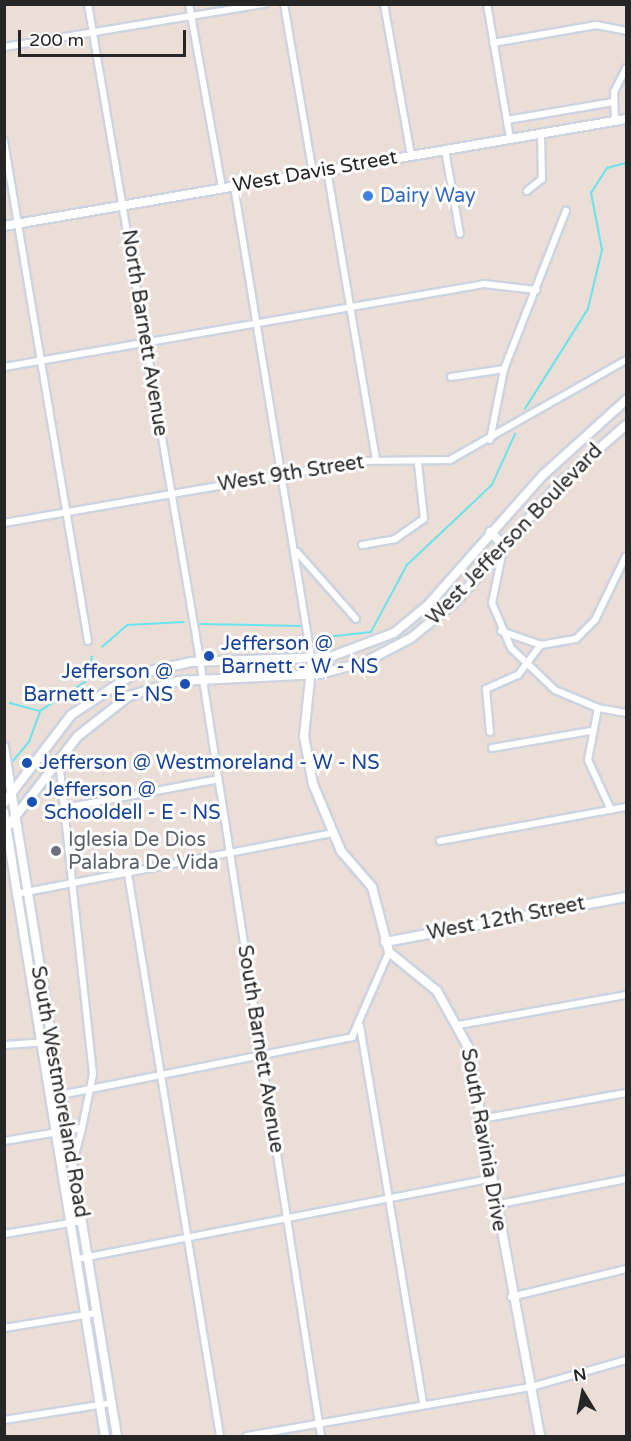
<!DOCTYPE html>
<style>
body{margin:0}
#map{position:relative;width:631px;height:1441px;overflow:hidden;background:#eaded7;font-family:"Varela Round",sans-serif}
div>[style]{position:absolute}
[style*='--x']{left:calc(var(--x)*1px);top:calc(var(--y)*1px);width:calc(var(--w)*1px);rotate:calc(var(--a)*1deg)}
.stream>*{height:1.5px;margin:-0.75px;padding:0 0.75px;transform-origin:0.75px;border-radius:0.75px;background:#68e4ee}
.roads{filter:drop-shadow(2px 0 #cdd4e0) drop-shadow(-2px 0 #cdd4e0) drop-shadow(0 2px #cdd4e0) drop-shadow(0 -2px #cdd4e0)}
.street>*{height:6px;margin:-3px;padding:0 3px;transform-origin:3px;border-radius:3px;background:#fff}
.secondary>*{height:8px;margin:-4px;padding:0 4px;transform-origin:4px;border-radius:4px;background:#fff}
.dots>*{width:16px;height:16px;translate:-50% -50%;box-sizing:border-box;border:3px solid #fff;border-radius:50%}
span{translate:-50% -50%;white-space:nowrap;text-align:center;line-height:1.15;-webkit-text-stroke:6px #fff;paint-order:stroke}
.street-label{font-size:20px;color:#262626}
.shop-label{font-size:20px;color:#366cbe}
.left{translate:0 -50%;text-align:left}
.transit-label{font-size:20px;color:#164399}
.right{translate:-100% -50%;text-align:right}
.worship-label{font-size:20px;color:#5b616d}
.frame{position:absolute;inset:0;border:6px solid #262626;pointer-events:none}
.north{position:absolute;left:553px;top:1363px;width:60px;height:60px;-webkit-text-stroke:4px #fff;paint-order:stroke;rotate:350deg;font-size:16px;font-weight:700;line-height:24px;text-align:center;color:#262626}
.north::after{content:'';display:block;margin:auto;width:21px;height:27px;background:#262626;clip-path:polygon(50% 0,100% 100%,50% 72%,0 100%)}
.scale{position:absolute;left:18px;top:30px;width:168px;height:27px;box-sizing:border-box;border:3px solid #262626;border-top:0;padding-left:8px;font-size:18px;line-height:21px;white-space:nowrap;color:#262626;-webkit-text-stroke:4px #fff;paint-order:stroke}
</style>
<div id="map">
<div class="stream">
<i style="--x:525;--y:409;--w:118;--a:-57.8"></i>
<i style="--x:588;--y:309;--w:61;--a:-76.7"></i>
<i style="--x:602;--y:250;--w:58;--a:-100.9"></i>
<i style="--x:591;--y:193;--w:30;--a:-57"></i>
<i style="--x:607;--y:168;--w:20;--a:-15"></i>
<i style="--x:198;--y:624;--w:102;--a:1.1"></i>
<i style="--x:318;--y:638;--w:53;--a:-6.5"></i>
<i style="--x:371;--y:632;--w:76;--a:-61.8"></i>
<i style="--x:407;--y:565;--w:117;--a:-43.3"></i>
<i style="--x:492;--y:485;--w:56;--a:-65.7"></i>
<i style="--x:102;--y:647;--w:33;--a:-41"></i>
<i style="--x:127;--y:625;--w:57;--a:-3"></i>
<i style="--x:10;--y:703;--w:31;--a:15"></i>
<i style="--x:13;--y:761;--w:25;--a:-50"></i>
<i style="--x:29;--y:742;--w:33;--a:-70"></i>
<i style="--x:40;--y:711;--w:54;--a:-32.8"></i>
<i style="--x:85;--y:682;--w:26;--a:-74"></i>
</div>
<div class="roads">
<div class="street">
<i style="--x:88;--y:4;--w:653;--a:80.31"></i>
<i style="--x:198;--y:648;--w:798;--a:81.13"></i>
<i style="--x:189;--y:4;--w:187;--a:79.8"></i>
<i style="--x:284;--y:4;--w:171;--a:80.3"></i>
<i style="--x:384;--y:4;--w:154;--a:79.9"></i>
<i style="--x:487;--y:4;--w:137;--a:80.3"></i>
<i style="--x:493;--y:43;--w:105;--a:-9.9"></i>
<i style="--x:596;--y:25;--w:31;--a:11"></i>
<i style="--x:4;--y:47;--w:264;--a:-9.4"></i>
<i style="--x:507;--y:120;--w:108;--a:-9.6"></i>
<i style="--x:615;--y:121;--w:29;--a:-92"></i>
<i style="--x:614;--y:92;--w:27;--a:-63"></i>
<i style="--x:4;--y:141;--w:507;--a:80.46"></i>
<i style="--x:445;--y:150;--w:85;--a:79.9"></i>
<i style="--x:327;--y:170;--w:294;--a:80.4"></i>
<i style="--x:234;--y:186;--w:480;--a:80.7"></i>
<i style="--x:527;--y:191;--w:19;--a:-39"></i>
<i style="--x:542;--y:179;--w:45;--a:-91.3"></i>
<i style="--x:4;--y:367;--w:487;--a:-9.8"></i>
<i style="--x:484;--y:284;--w:53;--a:6.5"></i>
<i style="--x:451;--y:377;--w:54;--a:-8.6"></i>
<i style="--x:490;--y:440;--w:72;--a:-78.8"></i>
<i style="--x:504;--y:369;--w:170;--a:-68.6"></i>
<i style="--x:4;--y:523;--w:363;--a:-9.8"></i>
<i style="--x:362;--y:461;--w:88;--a:-0.7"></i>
<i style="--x:450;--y:460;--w:202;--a:-29.6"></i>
<i style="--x:362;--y:545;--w:34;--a:-10"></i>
<i style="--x:395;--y:539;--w:35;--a:-35"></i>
<i style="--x:424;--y:519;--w:55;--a:-96.2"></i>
<i style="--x:504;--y:545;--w:59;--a:101.7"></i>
<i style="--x:492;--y:603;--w:49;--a:67.1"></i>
<i style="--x:511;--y:648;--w:61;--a:43.7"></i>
<i style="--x:555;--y:690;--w:47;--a:22.7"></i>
<i style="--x:598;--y:708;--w:28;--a:10"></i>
<i style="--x:297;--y:552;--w:89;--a:48.6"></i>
<i style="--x:501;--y:631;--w:42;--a:19.3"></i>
<i style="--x:541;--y:645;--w:36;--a:-10"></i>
<i style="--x:576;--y:639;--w:27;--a:-45"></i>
<i style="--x:595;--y:620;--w:71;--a:-64.2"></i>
<i style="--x:598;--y:708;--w:53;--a:100.9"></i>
<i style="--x:588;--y:760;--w:55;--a:65.3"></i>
<i style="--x:490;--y:732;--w:43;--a:-95.3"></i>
<i style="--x:486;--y:689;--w:35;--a:-24"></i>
<i style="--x:518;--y:675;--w:38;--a:-53"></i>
<i style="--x:492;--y:748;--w:99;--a:-9.8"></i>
<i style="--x:65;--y:808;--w:153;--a:-10.6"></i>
<i style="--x:440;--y:841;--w:189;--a:-10.4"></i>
<i style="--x:128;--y:874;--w:569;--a:80.7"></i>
<i style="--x:16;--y:894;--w:323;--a:-10.9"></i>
<i style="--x:459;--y:1025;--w:170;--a:-10.2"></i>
<i style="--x:360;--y:1026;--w:383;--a:80.5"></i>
<i style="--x:4;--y:1045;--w:45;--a:-3.8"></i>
<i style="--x:60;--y:1095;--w:298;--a:-11.2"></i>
<i style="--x:352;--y:1037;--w:93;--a:-66.5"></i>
<i style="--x:481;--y:1119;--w:147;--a:-10.2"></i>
<i style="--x:4;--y:1141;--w:79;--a:-9.5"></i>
<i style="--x:82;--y:1128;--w:55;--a:-78.5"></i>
<i style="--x:93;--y:1074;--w:306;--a:-96.2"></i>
<i style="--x:60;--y:770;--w:25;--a:-138"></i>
<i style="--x:73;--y:1162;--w:35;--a:-75"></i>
<i style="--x:495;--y:1205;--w:134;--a:-11.2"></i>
<i style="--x:4;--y:1234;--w:79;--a:-9.5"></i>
<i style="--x:77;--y:1259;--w:421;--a:-11"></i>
<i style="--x:511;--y:1297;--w:118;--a:-13.7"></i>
<i style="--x:4;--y:1328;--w:94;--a:-9.2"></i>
<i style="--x:4;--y:1420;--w:108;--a:-9"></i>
<i style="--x:247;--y:1436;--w:288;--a:-9.8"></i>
<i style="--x:531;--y:1387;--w:99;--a:-15.9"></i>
</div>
<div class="secondary">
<i style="--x:4;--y:226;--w:631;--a:-9.76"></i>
<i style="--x:490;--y:532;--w:19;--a:43"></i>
<i style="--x:312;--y:660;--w:76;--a:96"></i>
<i style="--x:304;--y:736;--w:49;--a:79.4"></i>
<i style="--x:313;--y:784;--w:73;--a:67.3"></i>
<i style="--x:341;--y:851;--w:48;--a:49.3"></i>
<i style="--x:372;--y:887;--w:67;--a:75.3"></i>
<i style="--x:389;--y:952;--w:62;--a:39.1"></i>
<i style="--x:437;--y:991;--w:64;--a:61"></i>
<i style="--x:468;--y:1047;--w:396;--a:79.5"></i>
<i style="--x:4;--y:747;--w:698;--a:80.69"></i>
<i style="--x:4;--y:803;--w:111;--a:-52.7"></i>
<i style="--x:71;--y:715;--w:73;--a:-33.3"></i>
<i style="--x:132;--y:675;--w:60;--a:-12.4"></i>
<i style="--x:191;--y:662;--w:139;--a:-2.1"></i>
<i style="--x:330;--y:657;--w:68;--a:-20.6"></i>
<i style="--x:394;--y:633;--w:44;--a:-39.5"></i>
<i style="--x:428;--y:605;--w:174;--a:-48.5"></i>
<i style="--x:543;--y:475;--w:112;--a:-42.1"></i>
<i style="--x:4;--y:812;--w:632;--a:80.81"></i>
<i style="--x:4;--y:831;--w:120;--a:-52.1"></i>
<i style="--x:78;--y:736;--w:65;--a:-38.1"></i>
<i style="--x:129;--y:696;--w:51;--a:-17"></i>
<i style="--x:178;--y:681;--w:142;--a:-2.8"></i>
<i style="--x:320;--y:674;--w:47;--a:-14.9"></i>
<i style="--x:365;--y:662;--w:52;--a:-27.6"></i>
<i style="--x:411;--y:638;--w:58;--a:-39.4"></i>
<i style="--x:456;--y:601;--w:156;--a:-48.6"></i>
<i style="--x:559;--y:484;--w:89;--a:-41.4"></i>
<i style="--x:385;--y:942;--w:245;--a:-10.6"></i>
</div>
</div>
<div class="dots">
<i style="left:368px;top:196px;background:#3f7fe0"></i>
<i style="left:209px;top:656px;background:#1a4fb4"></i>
<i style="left:185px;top:684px;background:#1a4fb4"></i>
<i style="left:27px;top:763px;background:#1a4fb4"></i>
<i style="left:32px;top:802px;background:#1a4fb4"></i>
<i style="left:56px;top:851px;background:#6b7280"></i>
</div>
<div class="street-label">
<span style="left:315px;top:172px;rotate:-10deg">West Davis Street</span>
<span style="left:144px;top:333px;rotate:81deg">North Barnett Avenue</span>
<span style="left:291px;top:474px;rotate:-9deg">West 9th Street</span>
<span style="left:515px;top:535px;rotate:-46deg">West Jefferson Boulevard</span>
<span style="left:506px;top:919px;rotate:-11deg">West 12th Street</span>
<span style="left:260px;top:1049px;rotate:81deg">South Barnett Avenue</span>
<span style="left:59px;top:1092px;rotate:80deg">South Westmoreland Road</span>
<span style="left:483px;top:1140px;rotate:80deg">South Ravinia Drive</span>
</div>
<div class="shop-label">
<span class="left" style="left:380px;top:196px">Dairy Way</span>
</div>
<div class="transit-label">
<span class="left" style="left:221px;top:656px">Jefferson @<br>Barnett - W - NS</span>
<span class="right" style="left:173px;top:684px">Jefferson @<br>Barnett - E - NS</span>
<span class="left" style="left:39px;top:763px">Jefferson @ Westmoreland - W - NS</span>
<span class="left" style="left:44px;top:802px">Jefferson @<br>Schooldell - E - NS</span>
</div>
<div class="worship-label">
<span class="left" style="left:68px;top:852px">Iglesia De Dios<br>Palabra De Vida</span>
</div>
<div class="frame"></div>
<div class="north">N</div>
<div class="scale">200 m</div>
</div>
